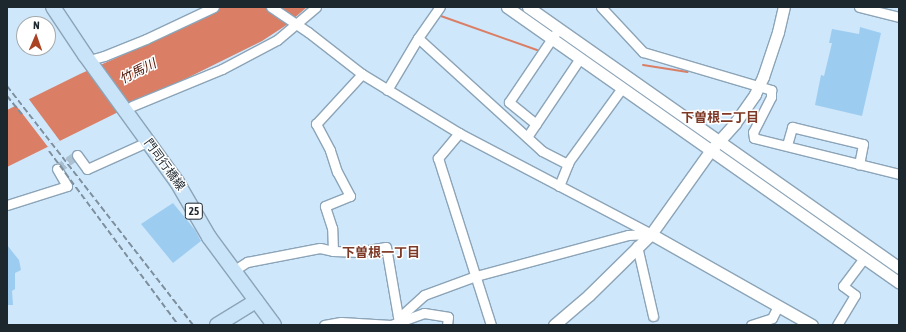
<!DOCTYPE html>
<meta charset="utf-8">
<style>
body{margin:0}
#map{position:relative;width:906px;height:332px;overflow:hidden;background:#cee7fb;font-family:"Asap Condensed","Noto Sans JP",sans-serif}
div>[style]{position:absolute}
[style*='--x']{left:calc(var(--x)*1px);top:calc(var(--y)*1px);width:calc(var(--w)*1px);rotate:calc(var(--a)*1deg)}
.water>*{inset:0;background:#da7e65}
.pier>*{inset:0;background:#cee7fb}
.stream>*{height:2px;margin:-1px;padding:0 1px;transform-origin:1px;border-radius:1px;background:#da7e65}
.building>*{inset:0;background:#9dccf1}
.minor-tunnel>*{height:9px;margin-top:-4.5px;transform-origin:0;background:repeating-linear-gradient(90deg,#abc1d2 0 9px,transparent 0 13.5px)}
.roads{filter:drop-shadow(1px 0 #8ca4b7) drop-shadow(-1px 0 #8ca4b7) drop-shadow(0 1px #8ca4b7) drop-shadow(0 -1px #8ca4b7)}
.minor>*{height:9px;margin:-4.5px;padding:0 4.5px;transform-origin:4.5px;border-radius:4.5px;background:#fff}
.tertiary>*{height:11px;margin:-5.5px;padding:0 5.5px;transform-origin:5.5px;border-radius:5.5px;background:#fff}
.primary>*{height:14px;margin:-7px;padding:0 7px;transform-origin:7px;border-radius:7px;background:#c9e3f8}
.rail>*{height:2px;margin-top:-1px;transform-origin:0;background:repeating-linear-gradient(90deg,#7d8f9d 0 6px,transparent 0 9px)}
span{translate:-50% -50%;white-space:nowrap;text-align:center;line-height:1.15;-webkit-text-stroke:3px #fff;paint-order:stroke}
.shield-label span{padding:1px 3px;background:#fff;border:1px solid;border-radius:3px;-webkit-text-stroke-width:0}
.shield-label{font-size:11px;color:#1d272e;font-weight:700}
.street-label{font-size:12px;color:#1d272e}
.water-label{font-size:13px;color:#4d1404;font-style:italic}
.neighbourhood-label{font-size:13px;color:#7e3926;font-weight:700}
.frame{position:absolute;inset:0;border:8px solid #1d272e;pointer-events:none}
.north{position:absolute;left:16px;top:16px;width:40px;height:40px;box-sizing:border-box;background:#fff;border:1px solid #a5a9ab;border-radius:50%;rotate:2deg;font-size:11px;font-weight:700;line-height:16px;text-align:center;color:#1d272e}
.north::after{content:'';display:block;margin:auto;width:14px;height:18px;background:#aa4224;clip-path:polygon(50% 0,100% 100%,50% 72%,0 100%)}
</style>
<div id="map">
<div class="water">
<i style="clip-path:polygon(222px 7px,307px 7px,285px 26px,262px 41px,7px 167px,7px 110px,80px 74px,197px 22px)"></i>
</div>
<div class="pier">
<i style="clip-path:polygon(28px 98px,60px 141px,48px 147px,15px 104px)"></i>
</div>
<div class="stream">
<i style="--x:438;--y:15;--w:105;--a:19.5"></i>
<i style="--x:643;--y:65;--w:45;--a:9"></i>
</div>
<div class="building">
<i style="clip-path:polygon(860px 27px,881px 33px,862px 116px,815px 105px,821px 75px,824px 76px,832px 43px,829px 43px,832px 29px,859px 34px)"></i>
<i style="clip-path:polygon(173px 203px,195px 230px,201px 241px,173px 263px,141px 224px)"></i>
<i style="clip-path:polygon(7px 245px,19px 260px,21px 270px,15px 273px,15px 289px,12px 291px,13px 305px,7px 305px)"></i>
</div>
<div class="minor-tunnel">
<i style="--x:57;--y:169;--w:24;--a:-35"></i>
</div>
<div class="roads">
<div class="minor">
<i style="--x:271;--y:7;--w:45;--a:34"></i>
<i style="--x:308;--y:32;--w:68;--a:37.9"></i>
<i style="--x:362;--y:74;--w:114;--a:31.3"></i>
<i style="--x:459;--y:133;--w:217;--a:27.7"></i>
<i style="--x:601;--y:7;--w:62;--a:47"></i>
<i style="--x:643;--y:52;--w:134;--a:16.5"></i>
<i style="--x:771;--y:90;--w:7;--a:90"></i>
<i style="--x:771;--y:97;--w:39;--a:117"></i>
<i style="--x:753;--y:132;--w:6;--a:81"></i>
<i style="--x:754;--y:138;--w:149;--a:13.9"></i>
<i style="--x:859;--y:7;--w:41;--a:14"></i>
<i style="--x:418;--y:38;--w:168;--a:42.3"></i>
<i style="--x:542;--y:151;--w:29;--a:27"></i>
<i style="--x:93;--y:59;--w:11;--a:-15"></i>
<i style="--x:104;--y:56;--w:45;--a:-22"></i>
<i style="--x:146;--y:39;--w:75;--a:-25.2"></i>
<i style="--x:387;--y:90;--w:61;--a:-59.2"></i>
<i style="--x:418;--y:38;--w:38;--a:-55"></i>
<i style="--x:132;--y:106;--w:97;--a:-22.3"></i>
<i style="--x:222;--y:69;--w:62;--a:-27.8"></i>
<i style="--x:277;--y:40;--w:51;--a:-40.2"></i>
<i style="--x:536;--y:124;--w:35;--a:-141"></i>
<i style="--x:509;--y:102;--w:82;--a:-55.9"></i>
<i style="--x:459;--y:133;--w:33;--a:130"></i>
<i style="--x:438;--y:158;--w:175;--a:72.4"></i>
<i style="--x:527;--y:137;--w:95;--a:-56.1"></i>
<i style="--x:787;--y:145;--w:19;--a:-74"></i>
<i style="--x:792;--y:127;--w:73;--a:13.5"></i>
<i style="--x:863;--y:144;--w:21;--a:101"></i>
<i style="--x:77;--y:155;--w:17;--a:54"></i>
<i style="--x:87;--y:169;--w:66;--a:-24.2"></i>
<i style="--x:559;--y:186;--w:27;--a:-68"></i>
<i style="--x:569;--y:161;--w:90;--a:-54"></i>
<i style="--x:7;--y:205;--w:63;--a:-17.6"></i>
<i style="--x:67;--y:186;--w:20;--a:-120"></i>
<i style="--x:637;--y:246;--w:72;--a:77.1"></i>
<i style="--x:333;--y:251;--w:24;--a:2"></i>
<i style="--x:357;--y:252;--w:29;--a:-10"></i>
<i style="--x:386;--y:247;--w:76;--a:80.2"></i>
<i style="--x:233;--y:271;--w:17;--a:-33"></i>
<i style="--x:247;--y:262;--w:74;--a:-10.9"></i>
<i style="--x:320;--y:248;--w:13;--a:13"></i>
<i style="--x:333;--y:251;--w:23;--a:-92"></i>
<i style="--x:332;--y:228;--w:23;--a:-108"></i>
<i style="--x:325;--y:206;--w:27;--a:-22"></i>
<i style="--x:350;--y:196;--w:27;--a:-118"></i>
<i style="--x:337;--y:172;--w:23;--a:-108"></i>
<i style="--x:330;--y:150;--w:30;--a:-118"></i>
<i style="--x:316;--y:124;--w:68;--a:-47.4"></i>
<i style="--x:324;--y:325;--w:17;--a:-10"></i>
<i style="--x:341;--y:322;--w:50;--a:3.4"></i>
<i style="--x:391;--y:325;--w:35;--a:-20"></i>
<i style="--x:424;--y:313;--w:24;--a:9"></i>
<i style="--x:448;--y:317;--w:8;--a:97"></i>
<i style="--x:398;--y:325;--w:11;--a:-68"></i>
<i style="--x:402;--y:315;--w:30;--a:-42"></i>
<i style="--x:424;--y:295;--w:55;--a:-20.1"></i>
<i style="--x:476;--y:276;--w:157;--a:-15.1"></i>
<i style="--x:628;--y:235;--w:21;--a:-3"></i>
<i style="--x:751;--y:325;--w:22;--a:-18"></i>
<i style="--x:772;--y:318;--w:13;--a:-63"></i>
<i style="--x:837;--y:325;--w:35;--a:-59"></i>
<i style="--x:855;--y:295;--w:15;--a:-143"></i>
<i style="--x:843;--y:286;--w:35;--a:-53"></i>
</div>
<div class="tertiary">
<i style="--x:507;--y:7;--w:479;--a:35.1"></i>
<i style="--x:528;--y:7;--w:454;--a:35.1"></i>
<i style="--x:651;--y:234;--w:185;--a:29.5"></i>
<i style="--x:554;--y:325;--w:46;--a:-40.6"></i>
<i style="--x:589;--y:295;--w:87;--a:-44.5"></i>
<i style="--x:651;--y:234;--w:103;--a:-54.5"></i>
<i style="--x:711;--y:150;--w:36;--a:-48"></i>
<i style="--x:735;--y:123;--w:35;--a:-55"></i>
<i style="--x:755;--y:94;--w:19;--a:-65"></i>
<i style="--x:763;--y:77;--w:47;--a:-71.6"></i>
<i style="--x:778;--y:32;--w:26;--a:-77"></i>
</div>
<div class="primary">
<i style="--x:53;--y:7;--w:58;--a:56.3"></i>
<i style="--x:85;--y:55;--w:157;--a:54.1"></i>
<i style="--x:177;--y:182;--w:64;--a:59.8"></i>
<i style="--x:209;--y:237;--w:109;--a:53.5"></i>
<i style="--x:217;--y:325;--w:46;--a:-31.6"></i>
</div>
</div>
<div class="rail">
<i style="--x:7;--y:86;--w:303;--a:52.1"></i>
<i style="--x:7;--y:96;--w:26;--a:51"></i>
<i style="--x:49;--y:151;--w:217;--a:53.4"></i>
</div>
<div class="shield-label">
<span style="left:194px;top:211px">25</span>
</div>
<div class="street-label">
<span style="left:164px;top:165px;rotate:54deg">門司行橋線</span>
</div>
<div class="water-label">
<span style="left:138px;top:72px;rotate:-27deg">竹馬川</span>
</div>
<div class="neighbourhood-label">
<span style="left:720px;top:118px">下曽根二丁目</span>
<span style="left:381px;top:253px">下曽根一丁目</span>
</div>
<div class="frame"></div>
<div class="north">N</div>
</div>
